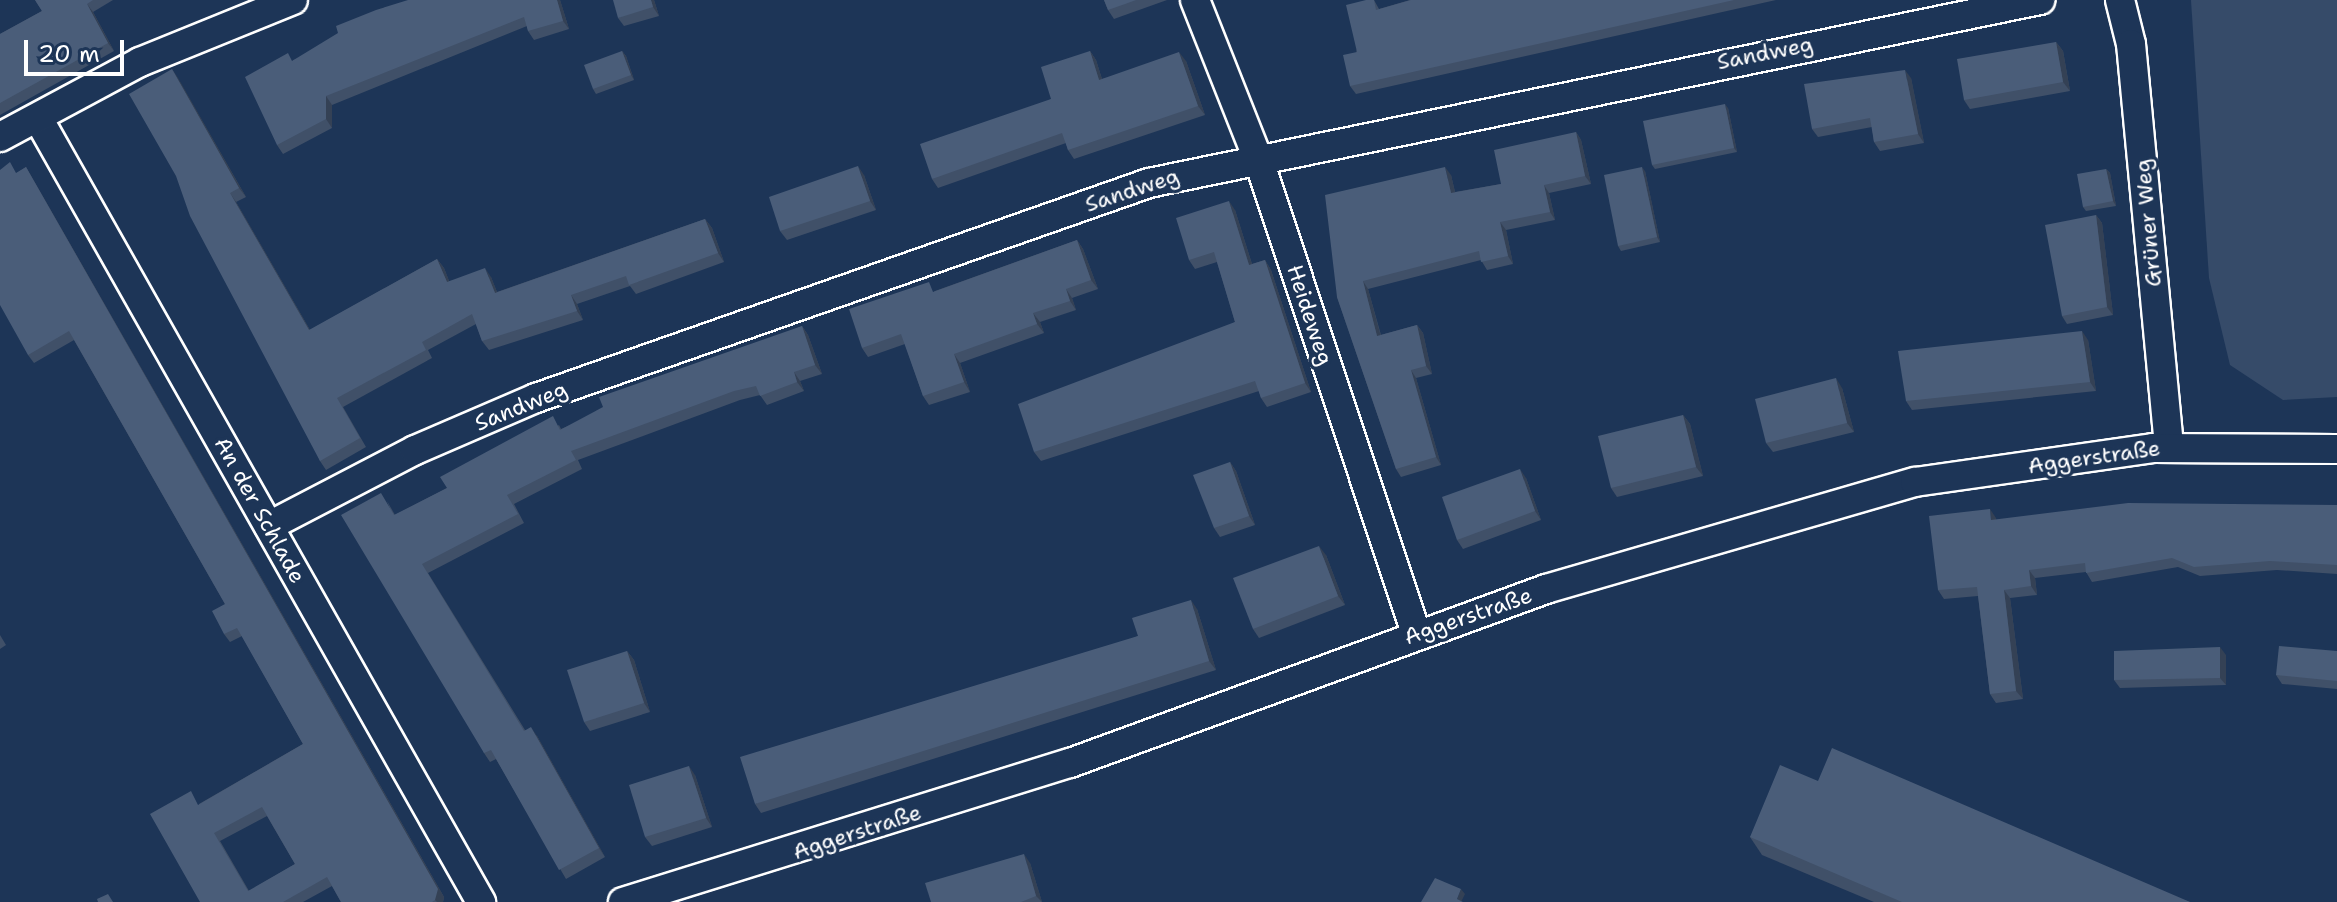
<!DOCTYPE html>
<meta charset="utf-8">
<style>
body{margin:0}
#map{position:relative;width:2337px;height:902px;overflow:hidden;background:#1d3557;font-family:"Shantell Sans",sans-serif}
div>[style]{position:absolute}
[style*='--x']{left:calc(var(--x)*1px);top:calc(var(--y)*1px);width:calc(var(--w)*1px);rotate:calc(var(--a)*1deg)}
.green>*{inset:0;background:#364b69}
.roads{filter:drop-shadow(2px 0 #fff) drop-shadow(-2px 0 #fff) drop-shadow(0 2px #fff) drop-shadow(0 -2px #fff)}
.street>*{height:28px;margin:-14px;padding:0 14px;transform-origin:14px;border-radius:14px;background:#1d3557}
.wall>*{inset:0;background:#405068}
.shaded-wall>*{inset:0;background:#344155}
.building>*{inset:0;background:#4a5d79}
span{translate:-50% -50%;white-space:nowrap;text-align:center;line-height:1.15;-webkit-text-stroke:7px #1d3557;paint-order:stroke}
.street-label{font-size:22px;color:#fff}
.scale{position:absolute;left:24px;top:40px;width:100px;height:36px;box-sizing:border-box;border:4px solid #fff;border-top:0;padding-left:10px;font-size:24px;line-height:28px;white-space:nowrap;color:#fff;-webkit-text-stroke:6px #1d3557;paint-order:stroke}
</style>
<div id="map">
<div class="green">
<i style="clip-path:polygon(2191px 0,2337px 0,2337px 397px,2283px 400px,2230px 365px,2209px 278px)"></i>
</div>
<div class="roads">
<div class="street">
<i style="--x:1195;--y:0;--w:176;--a:68.4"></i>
<i style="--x:1260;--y:164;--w:495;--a:71.6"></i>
<i style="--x:2120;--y:0;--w:45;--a:76"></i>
<i style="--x:2131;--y:44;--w:405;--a:84.6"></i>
<i style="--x:38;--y:118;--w:901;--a:60.53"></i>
<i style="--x:0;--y:137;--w:159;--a:-28.2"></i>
<i style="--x:140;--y:62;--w:165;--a:-22.1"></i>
<i style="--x:269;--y:526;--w:165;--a:-27.5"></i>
<i style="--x:415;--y:450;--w:132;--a:-23.3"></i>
<i style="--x:536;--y:398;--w:650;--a:-19.33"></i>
<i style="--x:1149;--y:183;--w:910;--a:-11.61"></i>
<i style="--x:623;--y:902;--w:468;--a:-17.3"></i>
<i style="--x:1070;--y:763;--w:507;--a:-20.08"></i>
<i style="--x:1546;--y:589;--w:384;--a:-16.2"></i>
<i style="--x:1915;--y:482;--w:240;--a:-8.1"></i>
<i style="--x:2153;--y:448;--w:184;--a:0.3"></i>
</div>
</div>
<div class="wall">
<i style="clip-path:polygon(35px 0,113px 0,93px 12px,114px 51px,0 115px,0 34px,42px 11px)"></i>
<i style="clip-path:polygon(560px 0,569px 29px,534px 40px,528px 31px,527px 26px,332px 105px,332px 128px,283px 154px,277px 145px,293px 60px)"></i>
<i style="clip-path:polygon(654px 0,659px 16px,624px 26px,618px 18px)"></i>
<i style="clip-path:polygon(1104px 0,1167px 0,1114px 19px,1108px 10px)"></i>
<i style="clip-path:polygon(1366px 0,1374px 0,1379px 9px,1410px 0,1776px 0,1356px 94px,1350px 86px)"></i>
<i style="clip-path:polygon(2056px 42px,2063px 51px,2070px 91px,1970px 109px,1964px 100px)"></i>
<i style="clip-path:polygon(622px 51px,626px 56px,634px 80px,596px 94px,593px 89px)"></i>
<i style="clip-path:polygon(1090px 51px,1096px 60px,1102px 79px,1186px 61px,1205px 115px,1074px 159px,1068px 150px,1066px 143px,938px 188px,932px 179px,1051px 99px)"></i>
<i style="clip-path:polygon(172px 69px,246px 197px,236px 202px,310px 330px,437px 259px,444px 268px,449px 281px,491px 277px,497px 292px,705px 219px,712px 228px,724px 262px,636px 294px,630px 286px,577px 304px,583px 320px,489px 350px,482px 341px,476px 324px,428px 350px,432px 358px,343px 407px,366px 447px,326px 470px,320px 461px)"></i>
<i style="clip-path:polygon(1911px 78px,1924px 143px,1880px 151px,1874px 142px,1872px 127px,1818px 137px,1812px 129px)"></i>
<i style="clip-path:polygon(1728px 108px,1737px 152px,1655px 169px,1652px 165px)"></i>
<i style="clip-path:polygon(1576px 132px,1581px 140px,1591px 184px,1549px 193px,1555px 220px,1506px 230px,1513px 264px,1487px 270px,1481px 260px,1368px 289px,1381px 335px,1417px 325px,1423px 333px,1432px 374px,1416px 378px,1441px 465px,1401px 477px,1396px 469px,1337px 297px,1451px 175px,1455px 192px,1501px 184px)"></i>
<i style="clip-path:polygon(evenodd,26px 167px,444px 897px,443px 902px,341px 902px,332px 886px,303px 902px,200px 902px,199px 804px,303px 744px,242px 636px,230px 642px,224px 634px,225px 604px,74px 340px,34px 363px,28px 355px,17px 173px,26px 167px,267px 816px,295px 864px,249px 891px,220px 841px,267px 816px)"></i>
<i style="clip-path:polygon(2106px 169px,2110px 173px,2116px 206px,2086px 211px,2083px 207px)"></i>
<i style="clip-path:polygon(1645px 171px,1660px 242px,1621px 251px,1618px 246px)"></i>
<i style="clip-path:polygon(864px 175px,876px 210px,787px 240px,780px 231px)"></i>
<i style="clip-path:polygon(1235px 210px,1252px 264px,1265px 260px,1271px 270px,1311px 392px,1267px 407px,1261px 398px,1259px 391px,1041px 461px,1034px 452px,1235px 322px,1217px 262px,1195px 269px,1189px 260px)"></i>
<i style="clip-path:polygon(2096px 215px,2102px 223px,2113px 315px,2067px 324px,2062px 316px)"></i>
<i style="clip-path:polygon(1077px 240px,1083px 249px,1098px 289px,1072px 298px,1076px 310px,1040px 322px,1044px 333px,960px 363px,970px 392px,929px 405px,923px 396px,905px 344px,868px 357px,862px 348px,935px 291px)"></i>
<i style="clip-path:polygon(802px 326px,808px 335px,822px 374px,800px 381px,804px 391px,767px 405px,760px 395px,740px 400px,578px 460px,582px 469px,514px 504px,524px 523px,428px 573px,525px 730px,537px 736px,605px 857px,566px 879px,496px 759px,490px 762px,484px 753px,387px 501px,395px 515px,447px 488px,559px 425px,561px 429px)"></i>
<i style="clip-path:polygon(2088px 340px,2096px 391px,1912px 410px,1906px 401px)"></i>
<i style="clip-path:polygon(1842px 388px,1854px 432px,1773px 452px,1766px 443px)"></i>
<i style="clip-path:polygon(1683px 415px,1690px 424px,1703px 476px,1617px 497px,1611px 488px)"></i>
<i style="clip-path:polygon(1230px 462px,1236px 471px,1255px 525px,1220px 537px,1214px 528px)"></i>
<i style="clip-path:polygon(1526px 478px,1541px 520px,1463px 549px,1457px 540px)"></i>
<i style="clip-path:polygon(2337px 505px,2337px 574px,2277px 570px,2200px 576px,2178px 567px,2092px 582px,2086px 572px,2035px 578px,2037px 595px,2010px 598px,2023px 699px,1996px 703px,1990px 694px,1978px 596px,1944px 599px,1938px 590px,1996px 518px,1996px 520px)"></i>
<i style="clip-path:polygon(1326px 555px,1345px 605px,1259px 638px,1253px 629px)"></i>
<i style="clip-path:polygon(1197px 609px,1216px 670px,761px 813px,755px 804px,1138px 636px)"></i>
<i style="clip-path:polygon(0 635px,6px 645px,0 649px)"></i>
<i style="clip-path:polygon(627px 651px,634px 660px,650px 712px,590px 731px,584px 722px)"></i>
<i style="clip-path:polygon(2337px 651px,2337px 689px,2282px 684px,2276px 675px)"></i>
<i style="clip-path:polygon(2226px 655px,2226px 685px,2120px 688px,2114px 680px)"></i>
<i style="clip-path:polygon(695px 775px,712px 827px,652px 846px,645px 837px)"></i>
<i style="clip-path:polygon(1818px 781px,2190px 902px,1874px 902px,1762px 855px,1750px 837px)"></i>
<i style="clip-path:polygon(1030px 863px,1042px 902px,931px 902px)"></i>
</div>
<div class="shaded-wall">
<i style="clip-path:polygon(557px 0,560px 0,569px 29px,563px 21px)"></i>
<i style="clip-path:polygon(651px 0,654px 0,659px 16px,653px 7px)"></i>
<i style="clip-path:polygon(87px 4px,93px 12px,114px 51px,108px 43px)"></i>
<i style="clip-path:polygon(2056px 42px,2063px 51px,2070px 91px,2063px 82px)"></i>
<i style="clip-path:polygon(622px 51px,626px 56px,634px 80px,631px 75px)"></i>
<i style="clip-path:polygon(1090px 51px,1096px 60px,1105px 89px,1099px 80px)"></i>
<i style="clip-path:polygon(1179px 52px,1186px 61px,1205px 115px,1198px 106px)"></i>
<i style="clip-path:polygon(172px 69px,178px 78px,246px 197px,239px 188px)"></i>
<i style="clip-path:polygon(1905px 70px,1911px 78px,1924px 143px,1918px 134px)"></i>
<i style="clip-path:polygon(326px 96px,332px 105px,332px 128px,326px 119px)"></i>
<i style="clip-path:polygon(1725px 104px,1728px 108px,1737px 152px,1734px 148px)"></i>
<i style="clip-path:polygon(1576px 132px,1581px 140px,1591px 184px,1585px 176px)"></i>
<i style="clip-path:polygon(858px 166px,864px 175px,876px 210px,870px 201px)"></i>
<i style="clip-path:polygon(26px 167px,444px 897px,443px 902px,437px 902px,435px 900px)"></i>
<i style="clip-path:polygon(1445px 167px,1451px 175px,1457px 201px,1451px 193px)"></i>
<i style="clip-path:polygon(1642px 167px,1645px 171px,1660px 242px,1657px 237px)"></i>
<i style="clip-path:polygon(2106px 169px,2110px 173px,2116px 206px,2113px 201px)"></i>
<i style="clip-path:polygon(1544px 185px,1549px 193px,1555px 220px,1550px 212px)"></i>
<i style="clip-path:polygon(230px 193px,236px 202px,315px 339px,309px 330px)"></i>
<i style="clip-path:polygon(1229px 201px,1235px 210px,1255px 274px,1249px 265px)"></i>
<i style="clip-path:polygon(2096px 215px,2102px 223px,2113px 315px,2107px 307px)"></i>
<i style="clip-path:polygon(705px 219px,712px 228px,724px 262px,718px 253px)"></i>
<i style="clip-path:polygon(1500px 222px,1506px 230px,1513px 264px,1508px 256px)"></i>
<i style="clip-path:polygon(1077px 240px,1083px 249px,1098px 289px,1091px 280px)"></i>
<i style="clip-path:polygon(437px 259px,444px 268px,453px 291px,447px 282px)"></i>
<i style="clip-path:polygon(1265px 260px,1271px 270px,1311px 392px,1305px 383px)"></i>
<i style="clip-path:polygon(485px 268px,491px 277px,501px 302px,495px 293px)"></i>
<i style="clip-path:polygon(1363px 281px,1368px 289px,1383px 344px,1377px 336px)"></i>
<i style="clip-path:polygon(1066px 289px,1072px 298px,1076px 310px,1070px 301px)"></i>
<i style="clip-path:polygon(571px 295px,577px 304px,583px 320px,577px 311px)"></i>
<i style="clip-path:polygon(1033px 313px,1040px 322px,1044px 333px,1037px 324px)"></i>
<i style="clip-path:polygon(1417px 325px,1423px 333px,1432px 374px,1426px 366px)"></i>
<i style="clip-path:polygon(802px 326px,808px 335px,822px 374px,815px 365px)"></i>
<i style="clip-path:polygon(2082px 331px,2088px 340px,2096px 391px,2090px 382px)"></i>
<i style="clip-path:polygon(954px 354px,960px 363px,970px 392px,964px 382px)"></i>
<i style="clip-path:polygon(1411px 370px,1416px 378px,1441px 465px,1436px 457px)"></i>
<i style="clip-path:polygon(794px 372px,800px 381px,804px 391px,797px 382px)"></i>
<i style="clip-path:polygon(1836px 378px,1842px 388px,1854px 432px,1847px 423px)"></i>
<i style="clip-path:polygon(1683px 415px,1690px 424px,1703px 476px,1696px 467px)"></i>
<i style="clip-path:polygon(1230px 462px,1236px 471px,1255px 525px,1249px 516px)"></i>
<i style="clip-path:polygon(1520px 469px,1526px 478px,1541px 520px,1535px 511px)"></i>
<i style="clip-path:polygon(1990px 509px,1996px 518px,1998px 529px,1991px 520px)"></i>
<i style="clip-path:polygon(1319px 546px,1326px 555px,1345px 605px,1338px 596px)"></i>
<i style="clip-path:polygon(2029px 570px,2035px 578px,2037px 595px,2031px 586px)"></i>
<i style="clip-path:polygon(2004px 590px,2010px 598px,2023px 699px,2016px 691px)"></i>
<i style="clip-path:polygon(1191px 600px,1197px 609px,1216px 670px,1209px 661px)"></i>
<i style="clip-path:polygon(2220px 647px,2226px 655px,2226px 685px,2220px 678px)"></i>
<i style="clip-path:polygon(627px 651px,634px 660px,650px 712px,644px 703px)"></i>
<i style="clip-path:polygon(531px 727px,537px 736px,605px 857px,599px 848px)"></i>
<i style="clip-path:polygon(689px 766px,695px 775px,712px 827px,706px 818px)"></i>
<i style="clip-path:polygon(1024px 854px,1030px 863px,1042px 902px,1036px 896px)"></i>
<i style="clip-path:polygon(1461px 889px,1465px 894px,1461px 902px,1457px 899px)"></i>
</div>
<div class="building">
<i style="clip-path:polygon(35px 0,93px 0,87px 4px,108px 43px,0 103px,0 34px,42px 11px)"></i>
<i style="clip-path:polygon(408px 0,557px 0,563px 21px,528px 31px,524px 17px,326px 96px,326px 119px,277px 145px,245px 77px,288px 53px,292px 61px,338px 33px,336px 26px,376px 10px)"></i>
<i style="clip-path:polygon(613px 0,651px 0,653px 7px,618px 18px)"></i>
<i style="clip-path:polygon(1104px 0,1136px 0,1108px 10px)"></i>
<i style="clip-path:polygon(1366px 0,1374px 0,1376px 10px,1411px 0,1734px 0,1350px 86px,1343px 55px,1357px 52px,1346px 5px)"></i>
<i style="clip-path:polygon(2056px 42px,2063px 82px,1964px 100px,1957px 59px)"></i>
<i style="clip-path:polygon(622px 51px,631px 75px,593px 89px,584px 65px)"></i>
<i style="clip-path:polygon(1090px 51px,1099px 80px,1179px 52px,1198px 106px,1068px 150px,1062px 133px,932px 179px,920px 144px,1051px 99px,1041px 67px)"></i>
<i style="clip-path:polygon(172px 69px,239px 188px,230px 193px,309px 330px,437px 259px,447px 282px,485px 268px,495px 293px,705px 219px,718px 253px,629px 285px,626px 276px,571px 295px,577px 311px,482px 341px,472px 314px,422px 342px,426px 350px,337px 398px,360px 438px,320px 461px,190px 216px,176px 176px,129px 94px)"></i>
<i style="clip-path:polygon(1905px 70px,1918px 134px,1874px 142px,1870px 118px,1812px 129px,1804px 84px)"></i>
<i style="clip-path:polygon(1725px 104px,1734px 148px,1652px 165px,1643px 121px)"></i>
<i style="clip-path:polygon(1576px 132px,1585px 176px,1544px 185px,1550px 212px,1500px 222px,1508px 256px,1481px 262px,1479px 251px,1363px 281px,1377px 336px,1417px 325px,1426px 366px,1411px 370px,1436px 457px,1396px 469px,1337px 297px,1325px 195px,1445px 167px,1451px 193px,1501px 184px,1494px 150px)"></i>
<i style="clip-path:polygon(evenodd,10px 162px,16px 173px,26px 167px,438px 889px,435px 900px,432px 902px,341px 902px,327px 877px,283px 902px,200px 902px,150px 814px,191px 791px,198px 805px,303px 744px,237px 628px,224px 634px,212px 611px,225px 604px,69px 331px,28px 355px,0 305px,0 170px,10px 162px,262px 807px,295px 864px,248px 891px,214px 833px,262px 807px)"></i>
<i style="clip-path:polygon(858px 166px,870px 201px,780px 231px,769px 197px)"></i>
<i style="clip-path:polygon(1642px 167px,1657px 237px,1618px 246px,1604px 175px)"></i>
<i style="clip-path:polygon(2106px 169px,2113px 201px,2083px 207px,2077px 174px)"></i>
<i style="clip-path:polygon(1229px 201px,1249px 265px,1265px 260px,1305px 383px,1261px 398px,1255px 381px,1034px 452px,1018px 404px,1235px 322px,1214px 252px,1189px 260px,1176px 218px)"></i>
<i style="clip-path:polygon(2096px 215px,2107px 307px,2062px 316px,2045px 225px)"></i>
<i style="clip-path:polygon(1077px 240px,1091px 280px,1066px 289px,1070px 301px,1033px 313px,1037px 324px,954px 354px,964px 382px,923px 396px,901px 334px,862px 348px,849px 309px,929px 282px,933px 292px)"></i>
<i style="clip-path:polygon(802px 326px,815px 365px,794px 372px,797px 382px,760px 396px,756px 386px,734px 391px,571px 451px,576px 460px,507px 495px,518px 514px,422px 564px,524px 731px,531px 727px,599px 848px,559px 870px,491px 750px,484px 753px,341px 515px,381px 493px,394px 515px,447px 488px,440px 477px,553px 416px,560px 430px,603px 407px,599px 397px)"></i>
<i style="clip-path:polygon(2082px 331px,2090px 382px,1906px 401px,1898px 351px)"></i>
<i style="clip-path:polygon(1836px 378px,1847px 423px,1766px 443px,1755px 399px)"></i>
<i style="clip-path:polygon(1683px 415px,1696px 467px,1611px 488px,1598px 436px)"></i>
<i style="clip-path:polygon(1230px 462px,1249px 516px,1214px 528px,1193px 475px)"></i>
<i style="clip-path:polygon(1520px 469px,1535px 511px,1457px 540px,1442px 497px)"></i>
<i style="clip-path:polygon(2128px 503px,2337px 505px,2337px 565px,2270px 561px,2194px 567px,2172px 558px,2086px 573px,2085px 563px,2029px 570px,2031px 586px,2004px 590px,2016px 691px,1990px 694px,1977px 587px,1938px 590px,1929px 516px,1990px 509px,1991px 520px)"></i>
<i style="clip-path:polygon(1319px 546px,1338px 596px,1253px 629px,1233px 578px)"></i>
<i style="clip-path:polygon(1191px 600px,1209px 661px,755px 804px,740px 757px,1138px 636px,1132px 618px)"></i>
<i style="clip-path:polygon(2279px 646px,2337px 651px,2337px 681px,2276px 675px)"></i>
<i style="clip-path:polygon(2220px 647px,2220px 678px,2114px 680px,2114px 651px)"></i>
<i style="clip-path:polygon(627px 651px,644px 703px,584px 722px,567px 670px)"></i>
<i style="clip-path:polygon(1832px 748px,2190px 902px,1902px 902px,1750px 837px,1780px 765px,1818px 781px)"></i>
<i style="clip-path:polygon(689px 766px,706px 818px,645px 837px,629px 785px)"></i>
<i style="clip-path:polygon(1024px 854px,1036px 896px,1021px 902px,931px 902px,925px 883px)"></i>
<i style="clip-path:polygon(1435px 878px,1461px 889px,1457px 899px,1463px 902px,1421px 902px)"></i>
<i style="clip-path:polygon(108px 894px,113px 902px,98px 902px,97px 899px)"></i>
</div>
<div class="street-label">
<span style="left:1765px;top:53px;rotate:-11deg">Sandweg</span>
<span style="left:1132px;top:190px;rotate:-18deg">Sandweg</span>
<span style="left:2148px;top:223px;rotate:-95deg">Grüner Weg</span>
<span style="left:1310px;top:315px;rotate:72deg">Heideweg</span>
<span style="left:521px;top:406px;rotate:-22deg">Sandweg</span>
<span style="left:2094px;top:457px;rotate:-8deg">Aggerstraße</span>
<span style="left:260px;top:510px;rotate:61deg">An der Schlade</span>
<span style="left:1468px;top:616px;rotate:-19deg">Aggerstraße</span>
<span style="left:857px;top:832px;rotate:-18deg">Aggerstraße</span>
</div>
<div class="scale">20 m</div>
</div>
